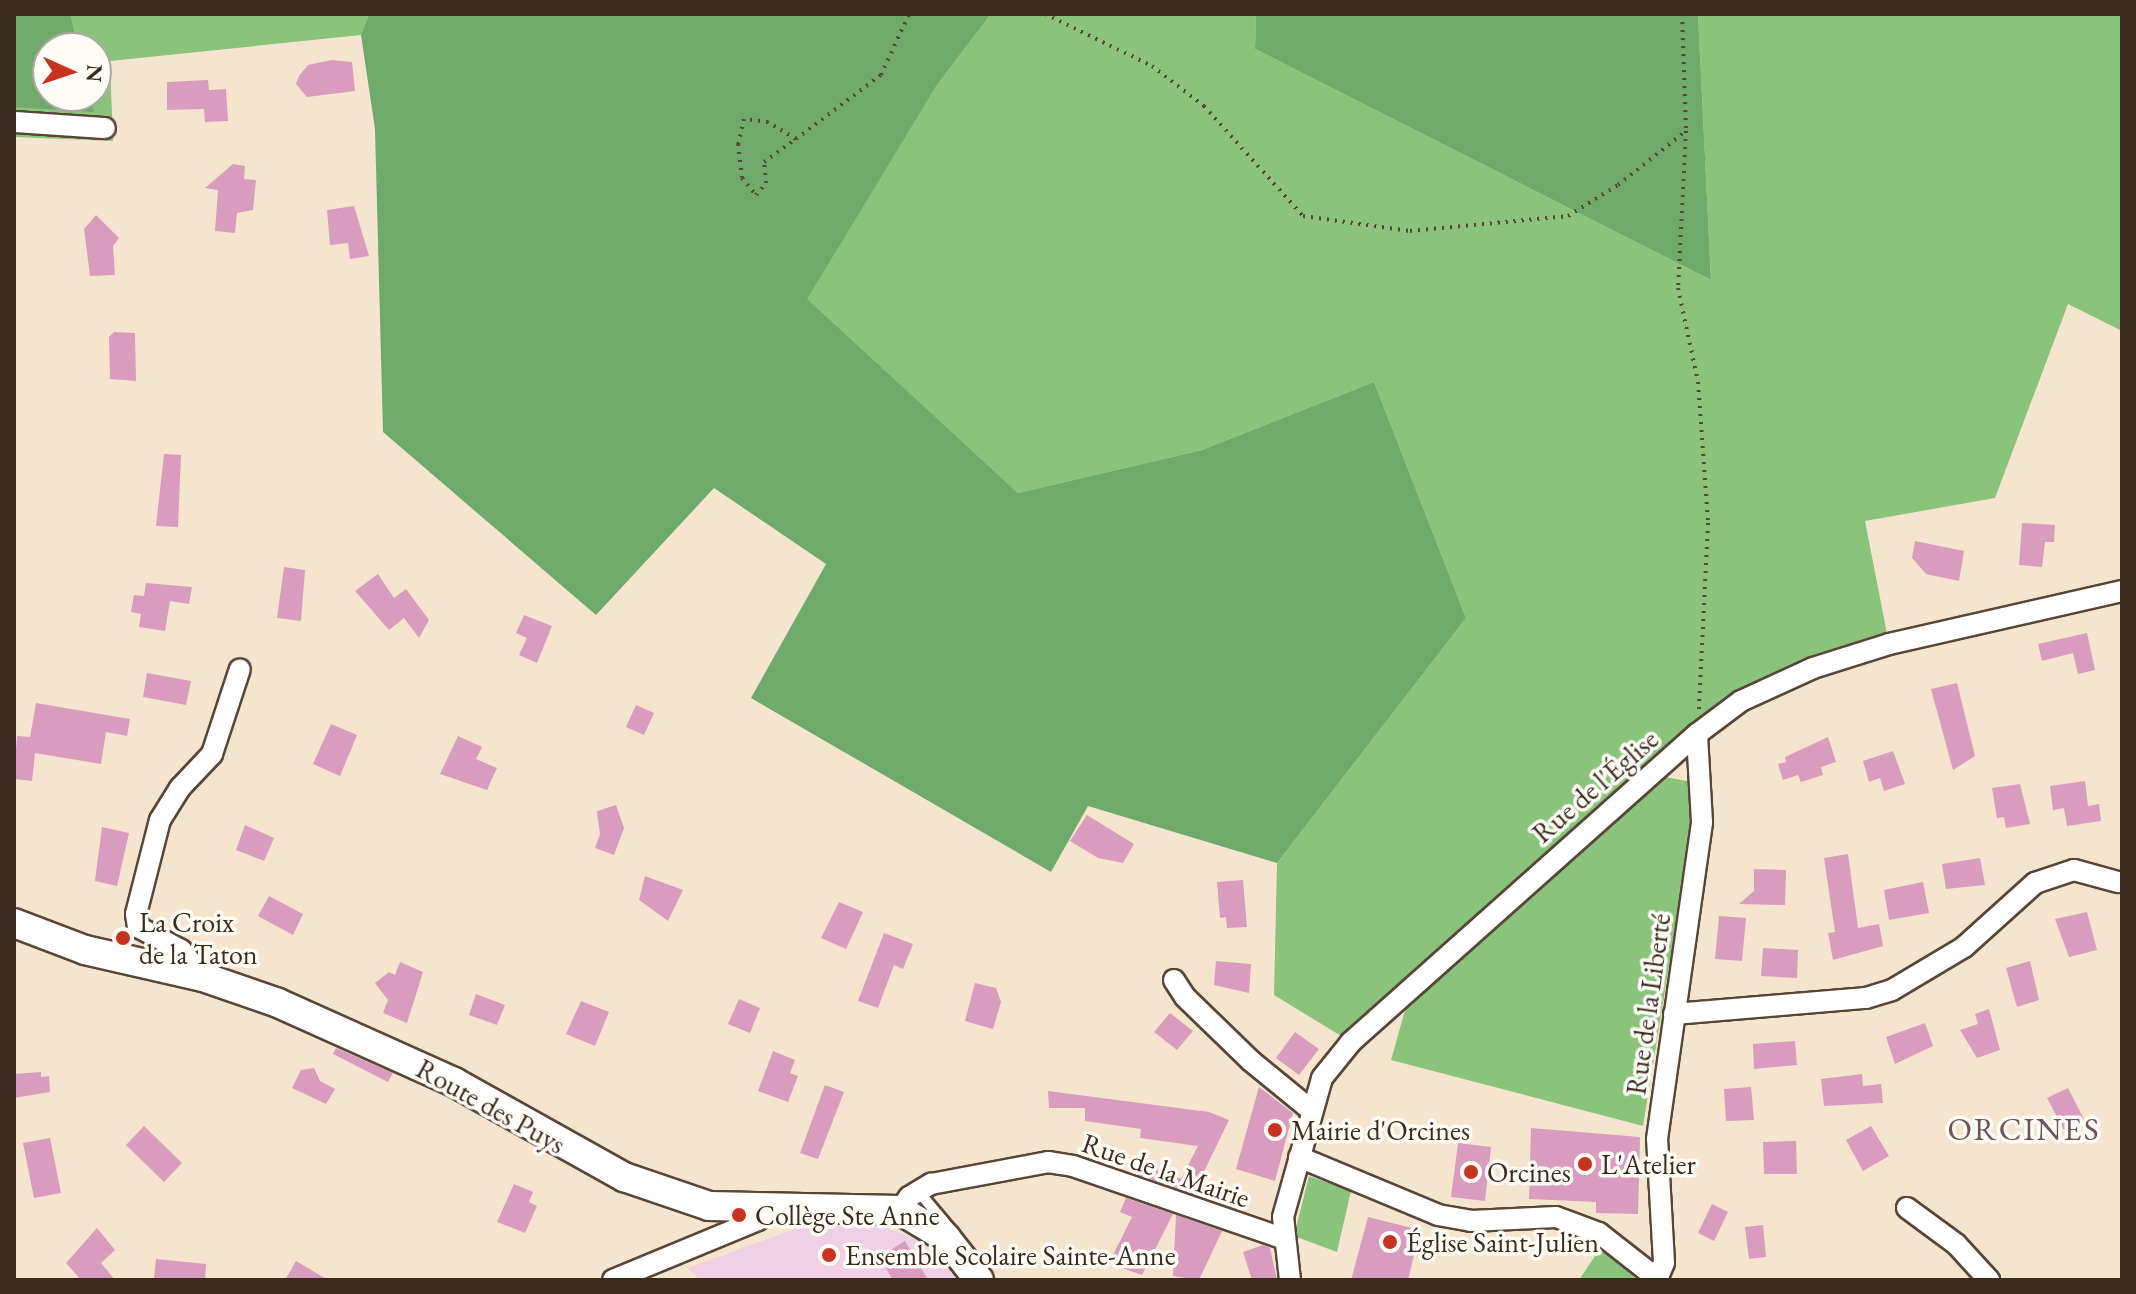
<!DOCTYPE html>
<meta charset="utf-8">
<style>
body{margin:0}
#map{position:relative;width:2136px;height:1294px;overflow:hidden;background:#f6e5ce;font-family:"EB Garamond",serif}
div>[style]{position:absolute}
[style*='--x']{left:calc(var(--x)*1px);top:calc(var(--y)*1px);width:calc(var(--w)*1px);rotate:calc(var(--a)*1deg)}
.built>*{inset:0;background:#efd0e5}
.green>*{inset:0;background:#89c47a}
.forest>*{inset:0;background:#6eaa6a}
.building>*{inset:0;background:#d99cbf}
.path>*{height:4px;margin-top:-2px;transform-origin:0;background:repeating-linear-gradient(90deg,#574638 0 2px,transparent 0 8px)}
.roads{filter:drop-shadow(2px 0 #574638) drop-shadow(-2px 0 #574638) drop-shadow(0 2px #574638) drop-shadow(0 -2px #574638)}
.service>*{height:10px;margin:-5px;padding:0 5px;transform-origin:5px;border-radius:5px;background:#fff}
.minor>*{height:20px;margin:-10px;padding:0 10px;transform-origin:10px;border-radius:10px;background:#fff}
.secondary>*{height:28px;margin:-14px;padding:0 14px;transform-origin:14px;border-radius:14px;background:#fff}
.dots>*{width:22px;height:22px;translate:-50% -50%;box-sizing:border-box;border:4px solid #fdfcf7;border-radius:50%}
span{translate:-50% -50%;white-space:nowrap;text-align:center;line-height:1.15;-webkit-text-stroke:7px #fdfcf7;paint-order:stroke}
.street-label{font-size:28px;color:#3b2a1e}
.poi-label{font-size:28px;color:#3b2a1e}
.left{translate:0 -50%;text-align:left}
.quarter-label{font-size:32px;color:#725256;letter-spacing:2px}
.frame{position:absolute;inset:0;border:16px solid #3b2a1e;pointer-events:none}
.north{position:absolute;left:32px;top:32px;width:80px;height:80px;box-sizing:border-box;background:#fdfcf7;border:2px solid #afa8a0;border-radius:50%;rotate:93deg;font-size:22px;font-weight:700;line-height:32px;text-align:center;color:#3b2a1e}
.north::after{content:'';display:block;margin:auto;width:28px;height:36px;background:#c8321e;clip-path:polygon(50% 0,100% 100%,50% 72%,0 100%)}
</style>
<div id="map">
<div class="built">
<i style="clip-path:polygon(871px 1221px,924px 1243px,957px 1280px,700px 1280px,688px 1268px,814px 1222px)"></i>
</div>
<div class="green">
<i style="clip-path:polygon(evenodd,14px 14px,369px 14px,361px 35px,110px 61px,113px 141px,14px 137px,14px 14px,48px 48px,96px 48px,96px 96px,48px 96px,48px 48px)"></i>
<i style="clip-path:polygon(991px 14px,1256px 14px,1255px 49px,1711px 280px,1698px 14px,2122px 14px,2122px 331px,2068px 304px,1995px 498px,1865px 521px,1889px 644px,1741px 701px,1351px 1042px,1274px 995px,1277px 863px,1466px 618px,1374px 382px,1202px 450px,1018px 493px,806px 299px,937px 85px)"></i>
<i style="clip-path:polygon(1660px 776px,1692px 782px,1693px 818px,1643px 1126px,1391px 1060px,1409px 996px)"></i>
<i style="clip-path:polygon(1309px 1176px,1351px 1191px,1337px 1252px,1294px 1236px)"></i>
<i style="clip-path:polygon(1601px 1247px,1637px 1280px,1579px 1280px)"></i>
</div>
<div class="forest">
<i style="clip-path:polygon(14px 14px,70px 14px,78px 48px,48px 48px,48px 96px,90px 96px,94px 112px,14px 107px)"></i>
<i style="clip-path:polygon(369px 14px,991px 14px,937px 85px,807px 299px,1018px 493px,1202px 450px,1374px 382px,1466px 618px,1277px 863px,1088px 806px,1051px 872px,751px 698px,826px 564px,714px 488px,596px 615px,383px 432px,375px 129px,361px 35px)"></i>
<i style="clip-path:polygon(1256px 14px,1698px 14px,1711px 280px,1255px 49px)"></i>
</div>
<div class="building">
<i style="clip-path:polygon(332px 60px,352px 62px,355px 91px,307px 97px,296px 84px,299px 76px,308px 65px)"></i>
<i style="clip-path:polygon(208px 80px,209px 90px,226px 89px,228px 121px,205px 122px,204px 109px,167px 110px,167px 82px)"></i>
<i style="clip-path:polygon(233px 164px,245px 166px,244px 179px,256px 180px,253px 210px,237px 213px,235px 233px,215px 231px,218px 190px,205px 188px)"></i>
<i style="clip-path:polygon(354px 206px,369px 256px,350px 259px,348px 243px,330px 245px,327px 210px)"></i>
<i style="clip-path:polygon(96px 215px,119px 238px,113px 246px,115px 275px,90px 276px,84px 229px)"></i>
<i style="clip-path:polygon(114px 332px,135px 333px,136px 381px,110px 379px,109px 337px)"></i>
<i style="clip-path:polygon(164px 454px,181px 455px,178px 527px,156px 526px)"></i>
<i style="clip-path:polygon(2022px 523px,2055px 525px,2054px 542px,2045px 542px,2042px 567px,2019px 565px)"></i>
<i style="clip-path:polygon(1915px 541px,1964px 551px,1959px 581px,1926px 574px,1912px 558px)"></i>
<i style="clip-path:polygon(284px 567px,305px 570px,301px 621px,277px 618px)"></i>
<i style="clip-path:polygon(378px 574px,394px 598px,406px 589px,429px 620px,419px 638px,404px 618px,389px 630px,355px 591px)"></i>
<i style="clip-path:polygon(146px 583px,192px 587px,189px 604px,170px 601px,165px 631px,139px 627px,141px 614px,131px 612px,134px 595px,144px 596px)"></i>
<i style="clip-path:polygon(524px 615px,552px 626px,537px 663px,519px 655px,527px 638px,516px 633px)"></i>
<i style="clip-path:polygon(2087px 633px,2095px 670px,2078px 674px,2073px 653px,2042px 661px,2038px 644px)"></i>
<i style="clip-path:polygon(147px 673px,191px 681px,186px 705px,143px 697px)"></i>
<i style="clip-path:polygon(1957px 683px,1975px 756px,1953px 770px,1931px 689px)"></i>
<i style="clip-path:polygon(36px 703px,130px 719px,127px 736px,106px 732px,101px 764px,35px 753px,32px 781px,14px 779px,17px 736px,30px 737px)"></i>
<i style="clip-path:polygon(636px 705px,654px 713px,644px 735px,626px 727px)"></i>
<i style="clip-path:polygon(331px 724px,357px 735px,340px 776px,313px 764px)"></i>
<i style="clip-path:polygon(458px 736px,482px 747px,476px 759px,497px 768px,487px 790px,440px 774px)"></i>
<i style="clip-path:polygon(1828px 737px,1836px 762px,1821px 767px,1823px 775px,1801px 782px,1798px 775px,1783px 780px,1778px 764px,1786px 762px,1785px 757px)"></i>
<i style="clip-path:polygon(1893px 751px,1905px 784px,1884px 791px,1880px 778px,1869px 782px,1863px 761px)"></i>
<i style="clip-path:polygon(2085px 781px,2088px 806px,2099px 804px,2101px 821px,2067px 826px,2064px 808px,2053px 810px,2050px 786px)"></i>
<i style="clip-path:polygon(2020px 784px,2030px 824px,2006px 828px,2004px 817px,1997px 818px,1992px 788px)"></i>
<i style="clip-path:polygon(616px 805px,624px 828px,614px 855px,595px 848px,600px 834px,597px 811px)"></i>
<i style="clip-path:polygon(1087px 815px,1134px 844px,1123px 863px,1098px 858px,1070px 841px)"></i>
<i style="clip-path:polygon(245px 825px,274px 838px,264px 861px,236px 850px)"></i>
<i style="clip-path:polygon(102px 827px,129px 833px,117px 886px,95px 881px)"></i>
<i style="clip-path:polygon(1848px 854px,1858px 928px,1879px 924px,1883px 946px,1833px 960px,1828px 933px,1835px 932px,1824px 858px)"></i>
<i style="clip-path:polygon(1980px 858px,1985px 885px,1946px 889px,1942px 864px)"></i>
<i style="clip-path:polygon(1754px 869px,1786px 870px,1785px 905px,1739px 904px,1754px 891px)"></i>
<i style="clip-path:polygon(645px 876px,683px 890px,668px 921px,639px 900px)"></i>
<i style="clip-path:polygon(1243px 880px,1247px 927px,1227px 928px,1226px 917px,1220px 918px,1217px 882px)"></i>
<i style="clip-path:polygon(1923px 882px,1929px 913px,1889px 920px,1884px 890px)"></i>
<i style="clip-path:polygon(269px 896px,303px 914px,293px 935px,258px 916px)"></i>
<i style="clip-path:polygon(839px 902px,863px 912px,846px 949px,821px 938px)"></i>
<i style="clip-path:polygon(2087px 912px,2097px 950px,2069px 957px,2055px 919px)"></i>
<i style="clip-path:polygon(1719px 916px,1746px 918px,1742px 961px,1715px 959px)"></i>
<i style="clip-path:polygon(884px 933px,913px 944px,903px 969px,894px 965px,878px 1008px,858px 1001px)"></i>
<i style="clip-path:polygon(1763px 948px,1798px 950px,1797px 978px,1761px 976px)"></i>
<i style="clip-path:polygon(1216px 961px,1251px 964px,1249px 993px,1214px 985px)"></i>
<i style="clip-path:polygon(2030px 961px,2039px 1000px,2017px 1007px,2006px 968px)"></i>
<i style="clip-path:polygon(400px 962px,423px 972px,407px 1023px,383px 1013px,388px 1000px,375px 983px,389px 972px,395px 975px)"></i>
<i style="clip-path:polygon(975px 983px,996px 988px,1001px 1002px,993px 1029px,965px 1021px)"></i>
<i style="clip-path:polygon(476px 994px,505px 1005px,497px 1025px,469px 1015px)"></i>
<i style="clip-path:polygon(739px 999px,760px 1008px,750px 1033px,728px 1024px)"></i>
<i style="clip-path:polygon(581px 1001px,609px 1012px,595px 1046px,566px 1034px)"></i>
<i style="clip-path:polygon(1989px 1009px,2000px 1050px,1977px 1058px,1960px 1030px,1978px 1024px,1975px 1014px)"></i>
<i style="clip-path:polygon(1170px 1013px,1193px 1031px,1177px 1050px,1154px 1032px)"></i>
<i style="clip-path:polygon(1925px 1023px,1933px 1046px,1895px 1064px,1886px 1037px)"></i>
<i style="clip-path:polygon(1295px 1032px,1319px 1049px,1299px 1075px,1276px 1058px)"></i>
<i style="clip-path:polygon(1795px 1041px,1797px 1065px,1754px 1069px,1753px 1044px)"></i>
<i style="clip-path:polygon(336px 1048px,393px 1073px,388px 1082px,333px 1054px)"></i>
<i style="clip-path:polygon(773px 1051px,795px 1060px,790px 1073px,798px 1076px,788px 1102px,758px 1091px)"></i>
<i style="clip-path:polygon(314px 1068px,320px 1081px,335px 1089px,326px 1104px,292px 1088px,301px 1070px)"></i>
<i style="clip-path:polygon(41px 1072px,41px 1077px,49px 1076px,50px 1092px,14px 1098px,14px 1074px)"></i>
<i style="clip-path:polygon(1862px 1074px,1863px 1086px,1881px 1084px,1883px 1103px,1824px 1106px,1821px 1079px)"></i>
<i style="clip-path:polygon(825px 1085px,844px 1092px,818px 1159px,800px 1153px)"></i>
<i style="clip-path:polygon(1259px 1087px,1293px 1113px,1275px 1181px,1236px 1169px)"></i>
<i style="clip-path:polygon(1751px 1087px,1754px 1120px,1726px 1121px,1724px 1089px)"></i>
<i style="clip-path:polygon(2068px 1088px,2084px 1119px,2064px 1130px,2047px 1098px)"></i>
<i style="clip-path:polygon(1048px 1091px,1209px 1112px,1229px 1120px,1193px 1194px,1135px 1174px,1136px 1163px,1181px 1179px,1198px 1146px,1140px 1138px,1141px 1129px,1085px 1121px,1085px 1108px,1049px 1108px)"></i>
<i style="clip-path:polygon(144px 1126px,182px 1163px,164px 1182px,126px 1145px)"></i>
<i style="clip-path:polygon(1871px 1126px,1889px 1156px,1863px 1171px,1846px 1140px)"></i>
<i style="clip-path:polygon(1531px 1128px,1640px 1137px,1638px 1214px,1596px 1213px,1596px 1202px,1529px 1199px)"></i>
<i style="clip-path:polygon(50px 1138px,61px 1193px,34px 1198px,23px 1143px)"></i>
<i style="clip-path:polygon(1796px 1141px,1797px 1174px,1764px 1174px,1763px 1142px)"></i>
<i style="clip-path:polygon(1458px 1143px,1491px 1147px,1485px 1201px,1451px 1197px)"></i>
<i style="clip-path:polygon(514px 1184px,533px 1192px,529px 1202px,537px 1206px,525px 1233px,497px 1222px)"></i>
<i style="clip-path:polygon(1126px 1198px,1173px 1214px,1142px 1275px,1119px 1267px,1113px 1255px,1132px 1217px,1120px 1212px)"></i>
<i style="clip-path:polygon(1712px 1204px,1728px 1212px,1714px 1241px,1698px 1233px)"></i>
<i style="clip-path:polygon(1176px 1215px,1222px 1231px,1199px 1280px,1173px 1276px)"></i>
<i style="clip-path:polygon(1368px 1217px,1420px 1230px,1408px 1280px,1351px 1280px)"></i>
<i style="clip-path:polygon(1763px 1225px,1766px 1257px,1749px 1259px,1745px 1227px)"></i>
<i style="clip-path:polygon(97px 1228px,115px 1250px,101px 1263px,115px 1280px,81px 1280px,66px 1263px)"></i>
<i style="clip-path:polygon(905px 1241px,928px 1280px,893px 1280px,879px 1257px)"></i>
<i style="clip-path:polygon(1263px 1245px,1270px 1248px,1277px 1280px,1252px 1280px,1243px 1252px)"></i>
<i style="clip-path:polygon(156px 1259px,206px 1264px,205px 1280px,154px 1278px)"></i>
<i style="clip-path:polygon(296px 1261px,328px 1280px,285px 1280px)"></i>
</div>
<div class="path">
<i style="--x:1045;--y:14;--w:119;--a:25.9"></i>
<i style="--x:1152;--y:66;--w:66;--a:37.6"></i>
<i style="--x:1204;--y:106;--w:148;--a:48"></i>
<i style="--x:1303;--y:216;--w:108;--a:8"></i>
<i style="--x:1410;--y:231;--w:159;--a:-5.4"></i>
<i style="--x:1568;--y:216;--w:59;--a:-31.8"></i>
<i style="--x:1618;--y:185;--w:87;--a:-38.5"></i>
<i style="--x:1682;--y:14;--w:117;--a:88"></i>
<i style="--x:1686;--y:131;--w:157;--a:92.9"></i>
<i style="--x:1678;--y:288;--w:96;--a:78"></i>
<i style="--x:1698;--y:382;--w:141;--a:85.9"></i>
<i style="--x:1708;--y:523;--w:186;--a:92.8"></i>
<i style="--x:796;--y:139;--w:33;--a:-149"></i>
<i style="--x:768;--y:122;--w:24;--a:-173"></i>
<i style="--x:744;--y:119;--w:26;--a:103"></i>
<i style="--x:738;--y:144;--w:34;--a:83"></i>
<i style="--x:742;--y:178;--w:22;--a:51"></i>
<i style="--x:756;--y:195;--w:16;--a:-50"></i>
<i style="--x:766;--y:183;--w:21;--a:-95"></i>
<i style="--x:764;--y:162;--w:39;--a:-36"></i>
<i style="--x:796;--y:139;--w:106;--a:-37"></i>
<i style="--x:881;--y:75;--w:67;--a:-65.3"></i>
</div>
<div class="roads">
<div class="service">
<i style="--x:918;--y:1191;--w:50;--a:49.9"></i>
</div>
<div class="minor">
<i style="--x:14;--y:122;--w:91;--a:3.8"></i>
<i style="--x:203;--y:977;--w:35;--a:-129"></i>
<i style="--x:181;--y:950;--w:49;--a:-151.9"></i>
<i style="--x:138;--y:927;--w:13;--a:-99"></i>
<i style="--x:136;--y:914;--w:97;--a:-75.7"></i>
<i style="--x:160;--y:820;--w:38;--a:-58"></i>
<i style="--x:180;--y:788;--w:47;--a:-46.7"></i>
<i style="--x:212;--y:754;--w:89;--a:-71.8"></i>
<i style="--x:1174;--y:980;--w:20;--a:57"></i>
<i style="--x:1185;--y:997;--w:92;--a:44.1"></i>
<i style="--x:1251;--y:1061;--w:77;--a:39.2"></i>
<i style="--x:1674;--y:1014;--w:193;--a:-4.8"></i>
<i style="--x:1866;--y:998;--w:27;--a:-17"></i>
<i style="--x:1892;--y:990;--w:84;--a:-30.8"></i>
<i style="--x:1964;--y:947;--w:96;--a:-42"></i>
<i style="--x:2035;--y:883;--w:41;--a:-18.4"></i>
<i style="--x:2074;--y:870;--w:46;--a:15.3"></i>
<i style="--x:1299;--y:1157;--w:151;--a:22.6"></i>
<i style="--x:1438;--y:1215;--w:34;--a:10"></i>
<i style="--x:1471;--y:1221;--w:85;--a:-2.7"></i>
<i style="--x:1556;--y:1217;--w:46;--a:20.4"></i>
<i style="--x:1599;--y:1233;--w:76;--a:38.1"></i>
<i style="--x:1907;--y:1208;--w:61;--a:36.3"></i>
<i style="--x:1956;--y:1244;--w:49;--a:47.5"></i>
<i style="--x:900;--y:1210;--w:16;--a:-55"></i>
<i style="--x:909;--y:1197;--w:26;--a:-31"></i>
<i style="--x:931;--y:1184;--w:119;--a:-10.6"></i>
<i style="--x:1048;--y:1162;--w:25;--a:9"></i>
<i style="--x:1073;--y:1166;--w:221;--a:19"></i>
<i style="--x:1658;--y:1277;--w:15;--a:-67"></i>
<i style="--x:1664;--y:1263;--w:124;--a:-93.2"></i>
<i style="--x:1657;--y:1139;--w:320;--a:-81.9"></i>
<i style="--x:1702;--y:822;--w:88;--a:-93.3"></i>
<i style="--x:613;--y:1280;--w:157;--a:-22.5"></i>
<i style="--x:758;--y:1220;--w:15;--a:-48"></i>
<i style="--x:1290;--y:1280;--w:63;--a:-96.3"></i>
<i style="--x:1283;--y:1217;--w:144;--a:-74.3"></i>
<i style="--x:1322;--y:1078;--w:46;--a:-51.1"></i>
<i style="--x:1351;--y:1042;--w:463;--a:-41.7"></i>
<i style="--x:1697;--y:734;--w:55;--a:-36.9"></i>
<i style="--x:1741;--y:701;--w:79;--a:-24.6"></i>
<i style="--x:1813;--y:668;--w:80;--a:-17.5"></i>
<i style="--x:1889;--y:644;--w:239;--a:-12.8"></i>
</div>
<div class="secondary">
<i style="--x:14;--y:923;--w:76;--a:20.8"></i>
<i style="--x:85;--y:950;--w:121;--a:12.9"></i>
<i style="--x:203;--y:977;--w:79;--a:19.1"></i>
<i style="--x:278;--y:1003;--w:193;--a:24.2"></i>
<i style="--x:454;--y:1082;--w:195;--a:29.2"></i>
<i style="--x:624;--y:1177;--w:90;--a:18.8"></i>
<i style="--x:709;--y:1206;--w:191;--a:1.2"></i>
<i style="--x:900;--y:1210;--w:54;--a:31.3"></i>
<i style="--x:946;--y:1238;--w:53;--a:51.8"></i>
</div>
</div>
<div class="dots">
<i style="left:123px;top:938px;background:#c8321e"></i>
<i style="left:1275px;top:1130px;background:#c8321e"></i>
<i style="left:1585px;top:1164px;background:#c8321e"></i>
<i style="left:1471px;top:1172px;background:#c8321e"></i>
<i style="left:739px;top:1215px;background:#c8321e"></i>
<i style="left:1390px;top:1242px;background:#c8321e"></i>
<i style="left:829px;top:1255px;background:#c8321e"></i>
</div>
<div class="street-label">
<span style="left:1595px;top:786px;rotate:-41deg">Rue de l'Église</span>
<span style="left:1648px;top:1004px;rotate:-82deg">Rue de la Liberté</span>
<span style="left:491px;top:1106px;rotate:29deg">Route des Puys</span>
<span style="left:1166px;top:1170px;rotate:19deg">Rue de la Mairie</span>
</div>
<div class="poi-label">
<span class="left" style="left:139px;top:938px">La Croix<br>de la Taton</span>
<span class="left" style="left:1291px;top:1130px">Mairie d'Orcines</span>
<span class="left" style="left:1601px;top:1164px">L'Atelier</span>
<span class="left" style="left:1487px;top:1172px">Orcines</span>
<span class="left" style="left:755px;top:1215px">Collège Ste Anne</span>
<span class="left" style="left:1406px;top:1242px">Église Saint-Julien</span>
<span class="left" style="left:845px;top:1255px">Ensemble Scolaire Sainte-Anne</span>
</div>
<div class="quarter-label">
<span style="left:2024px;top:1129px">ORCINES</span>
</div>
<div class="frame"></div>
<div class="north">N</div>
</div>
